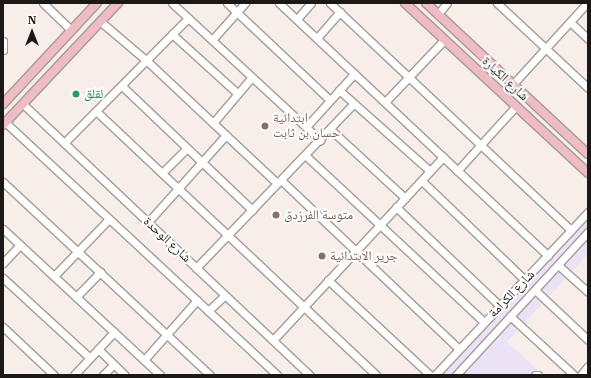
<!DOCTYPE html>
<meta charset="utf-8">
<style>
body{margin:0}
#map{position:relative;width:591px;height:378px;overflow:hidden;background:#f8eee9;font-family:"IBM Plex Serif","Noto Naskh Arabic",serif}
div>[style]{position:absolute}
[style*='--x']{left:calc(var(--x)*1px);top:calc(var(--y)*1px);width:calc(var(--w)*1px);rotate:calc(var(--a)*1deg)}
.commercial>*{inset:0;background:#ebe2f8}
.roads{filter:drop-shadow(1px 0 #a59d98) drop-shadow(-1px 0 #a59d98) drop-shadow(0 1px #a59d98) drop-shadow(0 -1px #a59d98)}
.minor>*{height:7px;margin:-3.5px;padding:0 3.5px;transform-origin:3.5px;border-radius:3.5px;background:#fff}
.major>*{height:8px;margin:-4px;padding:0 4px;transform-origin:4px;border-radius:4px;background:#efbbc4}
.dots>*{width:11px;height:11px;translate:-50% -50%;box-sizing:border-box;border:2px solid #fefefe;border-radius:50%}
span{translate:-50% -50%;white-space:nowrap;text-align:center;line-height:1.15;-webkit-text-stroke:4px #fefefe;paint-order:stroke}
.street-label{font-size:13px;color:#1b1816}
.leisure-label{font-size:13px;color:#27864d}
.left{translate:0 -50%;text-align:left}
.education-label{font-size:13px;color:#785e54}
.frame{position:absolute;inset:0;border:4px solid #1b1816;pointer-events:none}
.north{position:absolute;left:12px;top:12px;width:40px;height:40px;-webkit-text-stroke:3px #fefefe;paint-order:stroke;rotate:0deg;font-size:11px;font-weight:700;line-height:16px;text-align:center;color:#1b1816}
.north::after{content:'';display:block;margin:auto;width:14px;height:18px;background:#1b1816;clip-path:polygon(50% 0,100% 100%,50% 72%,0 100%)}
</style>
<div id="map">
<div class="commercial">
<i style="clip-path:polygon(588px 215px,588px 254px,507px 342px,538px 370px,533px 375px,440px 375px)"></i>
</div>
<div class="roads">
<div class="minor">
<i style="--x:43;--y:3;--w:39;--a:44"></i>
<i style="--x:172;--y:3;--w:202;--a:42.8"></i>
<i style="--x:227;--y:3;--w:141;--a:43.3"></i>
<i style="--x:279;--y:3;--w:369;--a:43.2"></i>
<i style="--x:330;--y:3;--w:331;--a:43.3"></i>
<i style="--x:497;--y:3;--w:125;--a:43"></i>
<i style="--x:438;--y:14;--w:14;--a:-51"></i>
<i style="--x:297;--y:19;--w:21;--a:-49"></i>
<i style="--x:101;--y:22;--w:60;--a:40.3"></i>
<i style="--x:147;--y:61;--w:178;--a:43.2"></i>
<i style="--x:570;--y:22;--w:25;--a:43"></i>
<i style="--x:172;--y:34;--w:88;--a:42.2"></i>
<i style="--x:317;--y:38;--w:35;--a:-49"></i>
<i style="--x:212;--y:40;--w:50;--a:-48.3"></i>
<i style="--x:3;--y:41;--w:9;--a:90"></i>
<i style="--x:513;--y:84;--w:110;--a:-47.6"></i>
<i style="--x:122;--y:86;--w:180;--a:43.6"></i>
<i style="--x:339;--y:90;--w:122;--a:41.7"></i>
<i style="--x:385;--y:102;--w:86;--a:-46.4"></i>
<i style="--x:24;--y:105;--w:393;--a:43.4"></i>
<i style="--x:97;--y:112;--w:383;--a:43.3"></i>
<i style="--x:6;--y:123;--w:370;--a:42.9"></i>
<i style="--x:213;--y:123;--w:60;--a:-49.7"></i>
<i style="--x:306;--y:127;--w:72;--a:-47.8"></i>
<i style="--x:330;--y:129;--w:102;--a:42.6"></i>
<i style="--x:64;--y:143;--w:176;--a:-45.2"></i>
<i style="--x:305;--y:155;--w:245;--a:43"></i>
<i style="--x:457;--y:171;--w:88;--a:-47.8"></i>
<i style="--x:162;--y:173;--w:35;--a:-45"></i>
<i style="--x:282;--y:181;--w:244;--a:43.5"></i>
<i style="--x:422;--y:181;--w:143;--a:43.9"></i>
<i style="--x:3;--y:182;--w:283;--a:43"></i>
<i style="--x:396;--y:207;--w:144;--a:43.6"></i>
<i style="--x:148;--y:222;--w:117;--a:-48.1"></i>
<i style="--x:3;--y:229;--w:214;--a:42.9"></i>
<i style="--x:3;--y:263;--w:25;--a:-47"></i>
<i style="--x:558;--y:265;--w:40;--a:42"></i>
<i style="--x:196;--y:268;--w:228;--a:-46.2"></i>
<i style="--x:54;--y:276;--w:79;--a:-46"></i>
<i style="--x:3;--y:278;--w:118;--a:42.6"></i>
<i style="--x:328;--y:280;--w:139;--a:43"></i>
<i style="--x:535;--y:290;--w:73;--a:43.3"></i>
<i style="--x:76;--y:297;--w:35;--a:-46"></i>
<i style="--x:208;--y:311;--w:23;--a:-43"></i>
<i style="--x:510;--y:316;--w:87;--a:42.7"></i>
<i style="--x:3;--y:327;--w:70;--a:43.3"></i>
<i style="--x:273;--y:340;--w:250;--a:-47.1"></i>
<i style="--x:98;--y:349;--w:37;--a:44"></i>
<i style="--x:144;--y:360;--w:80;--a:-48.5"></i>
<i style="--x:74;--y:375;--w:59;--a:-47.1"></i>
<i style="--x:103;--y:375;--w:14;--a:-45"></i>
<i style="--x:435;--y:375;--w:224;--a:-46.8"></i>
<i style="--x:456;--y:375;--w:195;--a:-47.3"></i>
<i style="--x:535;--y:375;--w:3;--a:0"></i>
<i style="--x:581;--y:375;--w:11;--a:-52"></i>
</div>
<div class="major">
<i style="--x:405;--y:3;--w:250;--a:42.9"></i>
<i style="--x:426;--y:3;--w:221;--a:43"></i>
<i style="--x:3;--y:104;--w:138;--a:-47.1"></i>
<i style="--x:3;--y:125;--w:168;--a:-46.7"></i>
</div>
</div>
<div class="dots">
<i style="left:76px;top:94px;background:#2e9e5b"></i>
<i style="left:265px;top:126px;background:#8d6e63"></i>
<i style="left:276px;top:215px;background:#8d6e63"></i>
<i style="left:322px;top:256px;background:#8d6e63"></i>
</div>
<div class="street-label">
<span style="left:505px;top:79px;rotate:43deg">شارع الكيارة</span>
<span style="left:167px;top:240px;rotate:43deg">شارع الوحدة</span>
<span style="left:512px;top:294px;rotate:-46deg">شارع الكرامة</span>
</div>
<div class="leisure-label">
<span class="left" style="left:84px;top:94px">لقلق</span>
</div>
<div class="education-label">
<span class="left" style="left:273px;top:126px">ابتدائية<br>حسان بن ثابت</span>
<span class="left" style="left:284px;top:215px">متوسة الفرزدق</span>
<span class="left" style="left:330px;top:256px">جرير الابتدائية</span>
</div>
<div class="frame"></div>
<div class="north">N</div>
</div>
